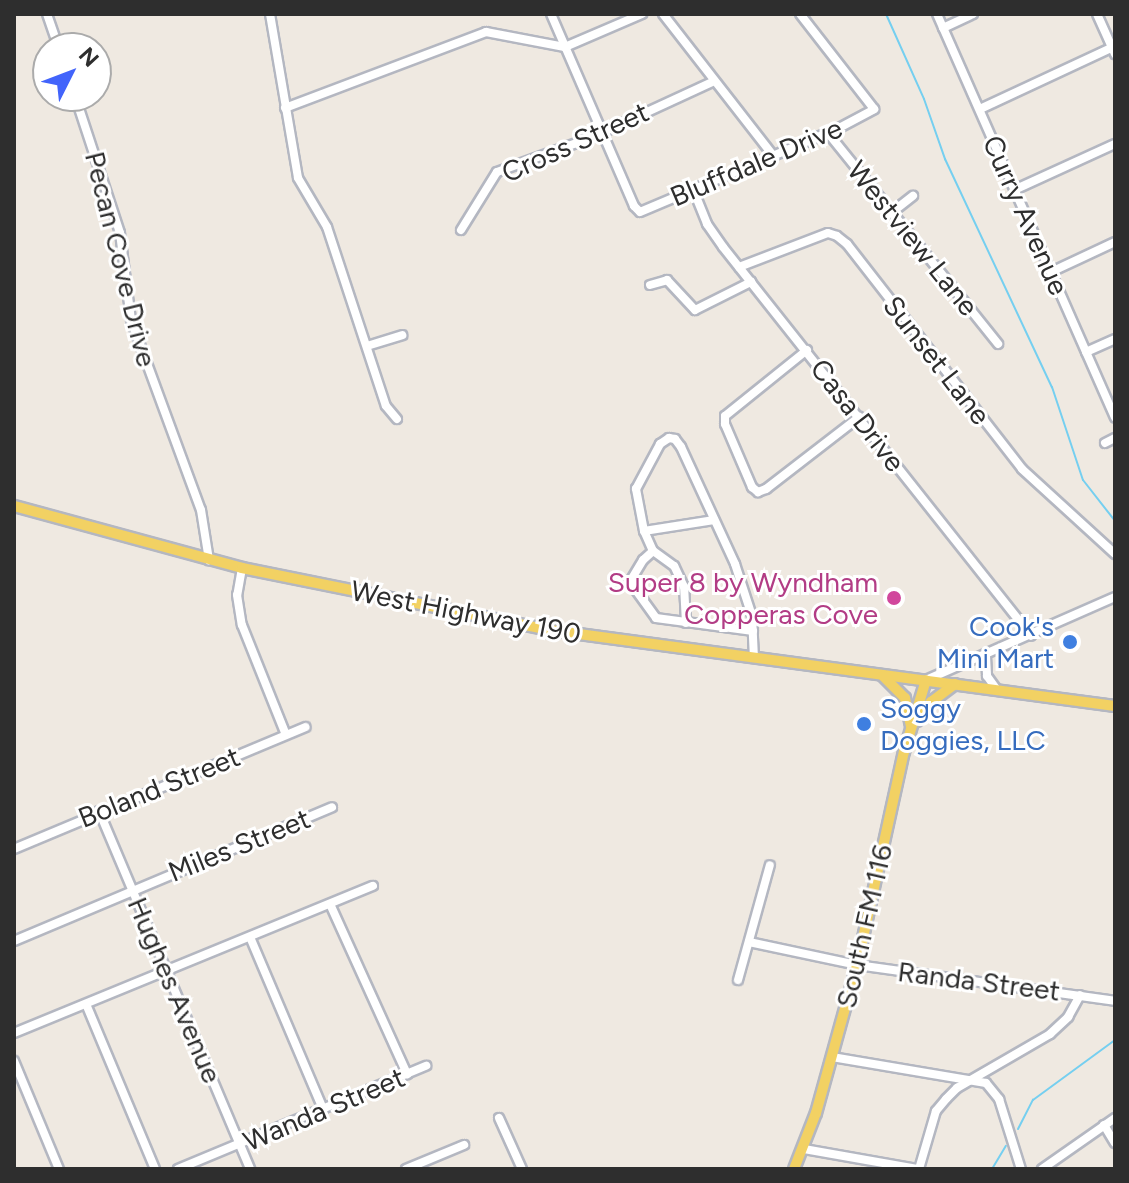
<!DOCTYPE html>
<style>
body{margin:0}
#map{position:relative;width:1129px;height:1183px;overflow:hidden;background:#efe9e1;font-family:Figtree,sans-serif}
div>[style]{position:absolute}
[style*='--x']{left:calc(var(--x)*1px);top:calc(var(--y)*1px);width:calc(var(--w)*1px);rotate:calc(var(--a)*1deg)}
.stream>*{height:2px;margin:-1px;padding:0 1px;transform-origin:1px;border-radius:1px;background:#75cff0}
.roads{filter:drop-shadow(2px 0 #b4b7c1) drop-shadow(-2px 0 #b4b7c1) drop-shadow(0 2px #b4b7c1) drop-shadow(0 -2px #b4b7c1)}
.minor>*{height:8px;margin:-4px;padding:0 4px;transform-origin:4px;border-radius:4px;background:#fff}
.major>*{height:10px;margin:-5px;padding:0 5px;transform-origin:5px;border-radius:5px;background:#f2d163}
.dots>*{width:22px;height:22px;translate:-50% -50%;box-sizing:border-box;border:4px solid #fff;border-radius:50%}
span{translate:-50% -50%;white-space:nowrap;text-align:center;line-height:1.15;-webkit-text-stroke:6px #fff;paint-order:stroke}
.street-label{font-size:28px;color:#2e2e2e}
.hotel-label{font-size:28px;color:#b23c85}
.right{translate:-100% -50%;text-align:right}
.shop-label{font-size:28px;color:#366cbe}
.left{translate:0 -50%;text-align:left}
.frame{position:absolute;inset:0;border:16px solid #2e2e2e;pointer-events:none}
.north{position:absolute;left:32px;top:32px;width:80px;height:80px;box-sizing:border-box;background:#fff;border:2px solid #ababab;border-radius:50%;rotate:48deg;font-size:22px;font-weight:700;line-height:32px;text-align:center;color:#2e2e2e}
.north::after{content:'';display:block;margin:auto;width:28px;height:36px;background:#4264fb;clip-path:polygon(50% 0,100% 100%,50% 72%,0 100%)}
</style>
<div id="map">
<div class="stream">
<i style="--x:886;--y:14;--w:93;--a:65.9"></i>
<i style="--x:924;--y:99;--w:64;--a:70.7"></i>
<i style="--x:945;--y:159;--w:252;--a:64.9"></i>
<i style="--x:1052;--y:387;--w:98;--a:71.6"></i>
<i style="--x:1083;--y:480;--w:52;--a:52"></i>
<i style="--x:1018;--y:1129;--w:33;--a:-63"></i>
<i style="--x:1033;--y:1100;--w:102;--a:-36.2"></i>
<i style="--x:992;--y:1169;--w:27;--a:-59"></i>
</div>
<div class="roads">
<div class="minor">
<i style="--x:47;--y:14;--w:36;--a:71"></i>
<i style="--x:270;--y:14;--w:166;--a:80.3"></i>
<i style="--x:298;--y:178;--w:57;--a:59.4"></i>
<i style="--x:327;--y:227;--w:188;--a:71.8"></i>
<i style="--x:386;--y:406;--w:17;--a:50"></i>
<i style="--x:551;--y:14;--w:209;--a:66.6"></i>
<i style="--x:634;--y:206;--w:8;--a:45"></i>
<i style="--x:640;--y:212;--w:216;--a:-22.9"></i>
<i style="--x:839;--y:128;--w:40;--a:-28"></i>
<i style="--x:874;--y:109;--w:120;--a:-127.9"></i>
<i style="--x:663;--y:14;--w:177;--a:52.1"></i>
<i style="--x:937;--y:14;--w:441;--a:66.2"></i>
<i style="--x:1097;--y:14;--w:44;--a:65.8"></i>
<i style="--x:943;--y:28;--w:33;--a:-25"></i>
<i style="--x:75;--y:96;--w:144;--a:71.8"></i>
<i style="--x:120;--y:233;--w:88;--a:82.8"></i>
<i style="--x:131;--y:320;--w:202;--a:69.8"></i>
<i style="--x:201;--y:510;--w:51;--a:80.9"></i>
<i style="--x:285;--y:108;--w:215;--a:-20.7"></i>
<i style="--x:486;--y:32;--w:80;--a:10.8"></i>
<i style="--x:565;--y:47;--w:84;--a:-23.2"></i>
<i style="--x:980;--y:109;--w:149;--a:-25"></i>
<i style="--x:828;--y:133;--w:271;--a:51.1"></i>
<i style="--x:693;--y:189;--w:38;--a:68"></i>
<i style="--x:707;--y:224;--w:28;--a:55"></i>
<i style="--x:723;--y:247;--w:496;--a:51.6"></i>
<i style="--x:1014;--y:190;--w:111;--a:-24.5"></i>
<i style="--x:891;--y:213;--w:28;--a:-38"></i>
<i style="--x:461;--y:230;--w:68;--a:-58.2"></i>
<i style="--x:497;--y:172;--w:102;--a:-20"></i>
<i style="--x:593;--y:137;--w:133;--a:-24.8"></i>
<i style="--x:739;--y:267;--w:95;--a:-20.9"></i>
<i style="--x:828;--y:233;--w:9;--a:18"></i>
<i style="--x:837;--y:236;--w:13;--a:39"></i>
<i style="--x:847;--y:244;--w:285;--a:52.1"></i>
<i style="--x:1022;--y:469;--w:126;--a:42.4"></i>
<i style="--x:1051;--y:272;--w:71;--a:-25.1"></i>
<i style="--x:650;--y:285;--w:18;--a:-16"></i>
<i style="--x:667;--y:280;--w:41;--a:47"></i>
<i style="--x:695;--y:310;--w:63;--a:-26.6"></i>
<i style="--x:367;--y:346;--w:37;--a:-17"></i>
<i style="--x:807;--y:350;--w:105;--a:141.2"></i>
<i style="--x:725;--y:416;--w:8;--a:90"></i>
<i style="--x:725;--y:424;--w:69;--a:66.8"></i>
<i style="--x:752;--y:487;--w:8;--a:40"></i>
<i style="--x:758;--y:492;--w:9;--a:-21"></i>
<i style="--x:766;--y:489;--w:118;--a:-37.7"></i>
<i style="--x:1086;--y:352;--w:32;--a:-24"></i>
<i style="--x:1105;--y:443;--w:11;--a:-27"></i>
<i style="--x:644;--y:531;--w:71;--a:-8.9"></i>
<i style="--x:653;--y:551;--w:13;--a:138"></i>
<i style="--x:643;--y:560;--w:26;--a:121"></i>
<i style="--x:630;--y:582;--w:44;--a:54.2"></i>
<i style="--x:656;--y:618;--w:98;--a:7.6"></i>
<i style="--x:242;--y:568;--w:27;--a:100"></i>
<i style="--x:237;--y:595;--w:30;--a:81"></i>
<i style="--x:242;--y:625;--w:118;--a:68.2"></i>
<i style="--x:686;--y:623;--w:36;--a:-93"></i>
<i style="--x:684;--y:587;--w:23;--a:-115"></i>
<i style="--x:674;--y:566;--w:26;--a:-144"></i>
<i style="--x:653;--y:551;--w:22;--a:-114"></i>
<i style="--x:644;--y:531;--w:43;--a:-100.8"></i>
<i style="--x:636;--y:489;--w:51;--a:-61.9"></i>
<i style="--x:660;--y:444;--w:11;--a:-34"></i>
<i style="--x:669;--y:438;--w:6;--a:9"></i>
<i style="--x:675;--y:439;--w:10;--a:53"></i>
<i style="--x:681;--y:447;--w:129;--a:65.2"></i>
<i style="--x:735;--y:564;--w:55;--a:71.9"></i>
<i style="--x:752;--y:616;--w:42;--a:87.3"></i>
<i style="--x:986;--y:656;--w:20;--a:87"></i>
<i style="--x:987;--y:676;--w:17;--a:54"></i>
<i style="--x:926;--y:680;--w:206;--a:-23.7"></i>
<i style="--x:99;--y:811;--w:389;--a:67.1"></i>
<i style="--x:14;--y:849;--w:316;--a:-22.7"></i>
<i style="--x:330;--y:904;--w:187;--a:65.6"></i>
<i style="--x:250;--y:937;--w:187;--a:67"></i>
<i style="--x:14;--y:941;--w:345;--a:-22.8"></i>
<i style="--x:749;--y:942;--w:110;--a:12"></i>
<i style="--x:857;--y:965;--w:260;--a:7.9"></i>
<i style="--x:738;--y:980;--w:119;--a:-74.5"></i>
<i style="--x:86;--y:1004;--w:179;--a:67.3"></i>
<i style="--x:14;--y:1033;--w:388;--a:-22.3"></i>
<i style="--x:832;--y:1057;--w:156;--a:9.6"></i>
<i style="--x:986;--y:1083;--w:21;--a:51"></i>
<i style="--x:999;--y:1099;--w:73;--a:72.6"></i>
<i style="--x:14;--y:1061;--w:117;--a:67.4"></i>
<i style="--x:499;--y:1118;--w:56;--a:65.7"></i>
<i style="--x:1104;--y:1125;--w:21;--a:59"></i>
<i style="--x:804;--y:1149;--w:115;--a:10"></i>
<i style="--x:178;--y:1169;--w:269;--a:-22.6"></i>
<i style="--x:406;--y:1169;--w:63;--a:-22.5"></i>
<i style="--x:919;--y:1169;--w:60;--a:-73.7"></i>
<i style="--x:936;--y:1111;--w:16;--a:-50"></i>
<i style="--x:946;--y:1099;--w:16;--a:-45"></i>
<i style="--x:957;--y:1088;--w:108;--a:-30.1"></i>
<i style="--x:1050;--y:1034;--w:25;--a:-43"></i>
<i style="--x:1068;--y:1017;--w:25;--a:-61"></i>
<i style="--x:1042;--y:1169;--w:89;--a:-34.9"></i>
</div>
<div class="major">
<i style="--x:14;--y:506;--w:236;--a:15.2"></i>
<i style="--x:242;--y:568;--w:313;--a:11.4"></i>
<i style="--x:549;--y:630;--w:571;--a:7.65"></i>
<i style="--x:883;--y:676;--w:31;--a:45"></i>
<i style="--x:905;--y:698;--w:29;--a:78"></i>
<i style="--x:917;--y:721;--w:24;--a:-54"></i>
<i style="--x:931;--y:702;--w:30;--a:-37"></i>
<i style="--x:794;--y:1169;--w:60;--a:-68.6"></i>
<i style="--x:816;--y:1113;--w:154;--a:-74.5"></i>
<i style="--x:857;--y:965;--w:218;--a:-77.6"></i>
<i style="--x:904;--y:752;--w:75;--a:-73"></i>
</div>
</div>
<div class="dots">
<i style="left:894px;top:598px;background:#d1479c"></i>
<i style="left:1070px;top:642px;background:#3f7fe0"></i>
<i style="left:864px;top:724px;background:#3f7fe0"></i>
</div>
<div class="street-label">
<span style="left:575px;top:142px;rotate:-24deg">Cross Street</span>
<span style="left:756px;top:162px;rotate:-23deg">Bluffdale Drive</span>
<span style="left:1026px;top:215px;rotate:66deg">Curry Avenue</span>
<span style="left:913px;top:238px;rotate:51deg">Westview Lane</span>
<span style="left:121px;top:259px;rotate:76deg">Pecan Cove Drive</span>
<span style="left:937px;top:360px;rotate:52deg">Sunset Lane</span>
<span style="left:858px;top:415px;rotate:52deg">Casa Drive</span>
<span style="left:466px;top:612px;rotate:11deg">West Highway 190</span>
<span style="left:159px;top:787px;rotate:-22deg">Boland Street</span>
<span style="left:239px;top:845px;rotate:-22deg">Miles Street</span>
<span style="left:864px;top:926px;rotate:-77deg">South FM 116</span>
<span style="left:979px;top:981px;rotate:7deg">Randa Street</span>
<span style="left:175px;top:990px;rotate:67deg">Hughes Avenue</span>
<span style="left:324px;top:1109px;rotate:-23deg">Wanda Street</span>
</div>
<div class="hotel-label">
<span class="right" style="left:878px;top:598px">Super 8 by Wyndham<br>Copperas Cove</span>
</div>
<div class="shop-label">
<span class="right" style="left:1054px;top:642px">Cook's<br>Mini Mart</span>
<span class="left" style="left:880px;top:724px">Soggy<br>Doggies, LLC</span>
</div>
<div class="frame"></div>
<div class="north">N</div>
</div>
